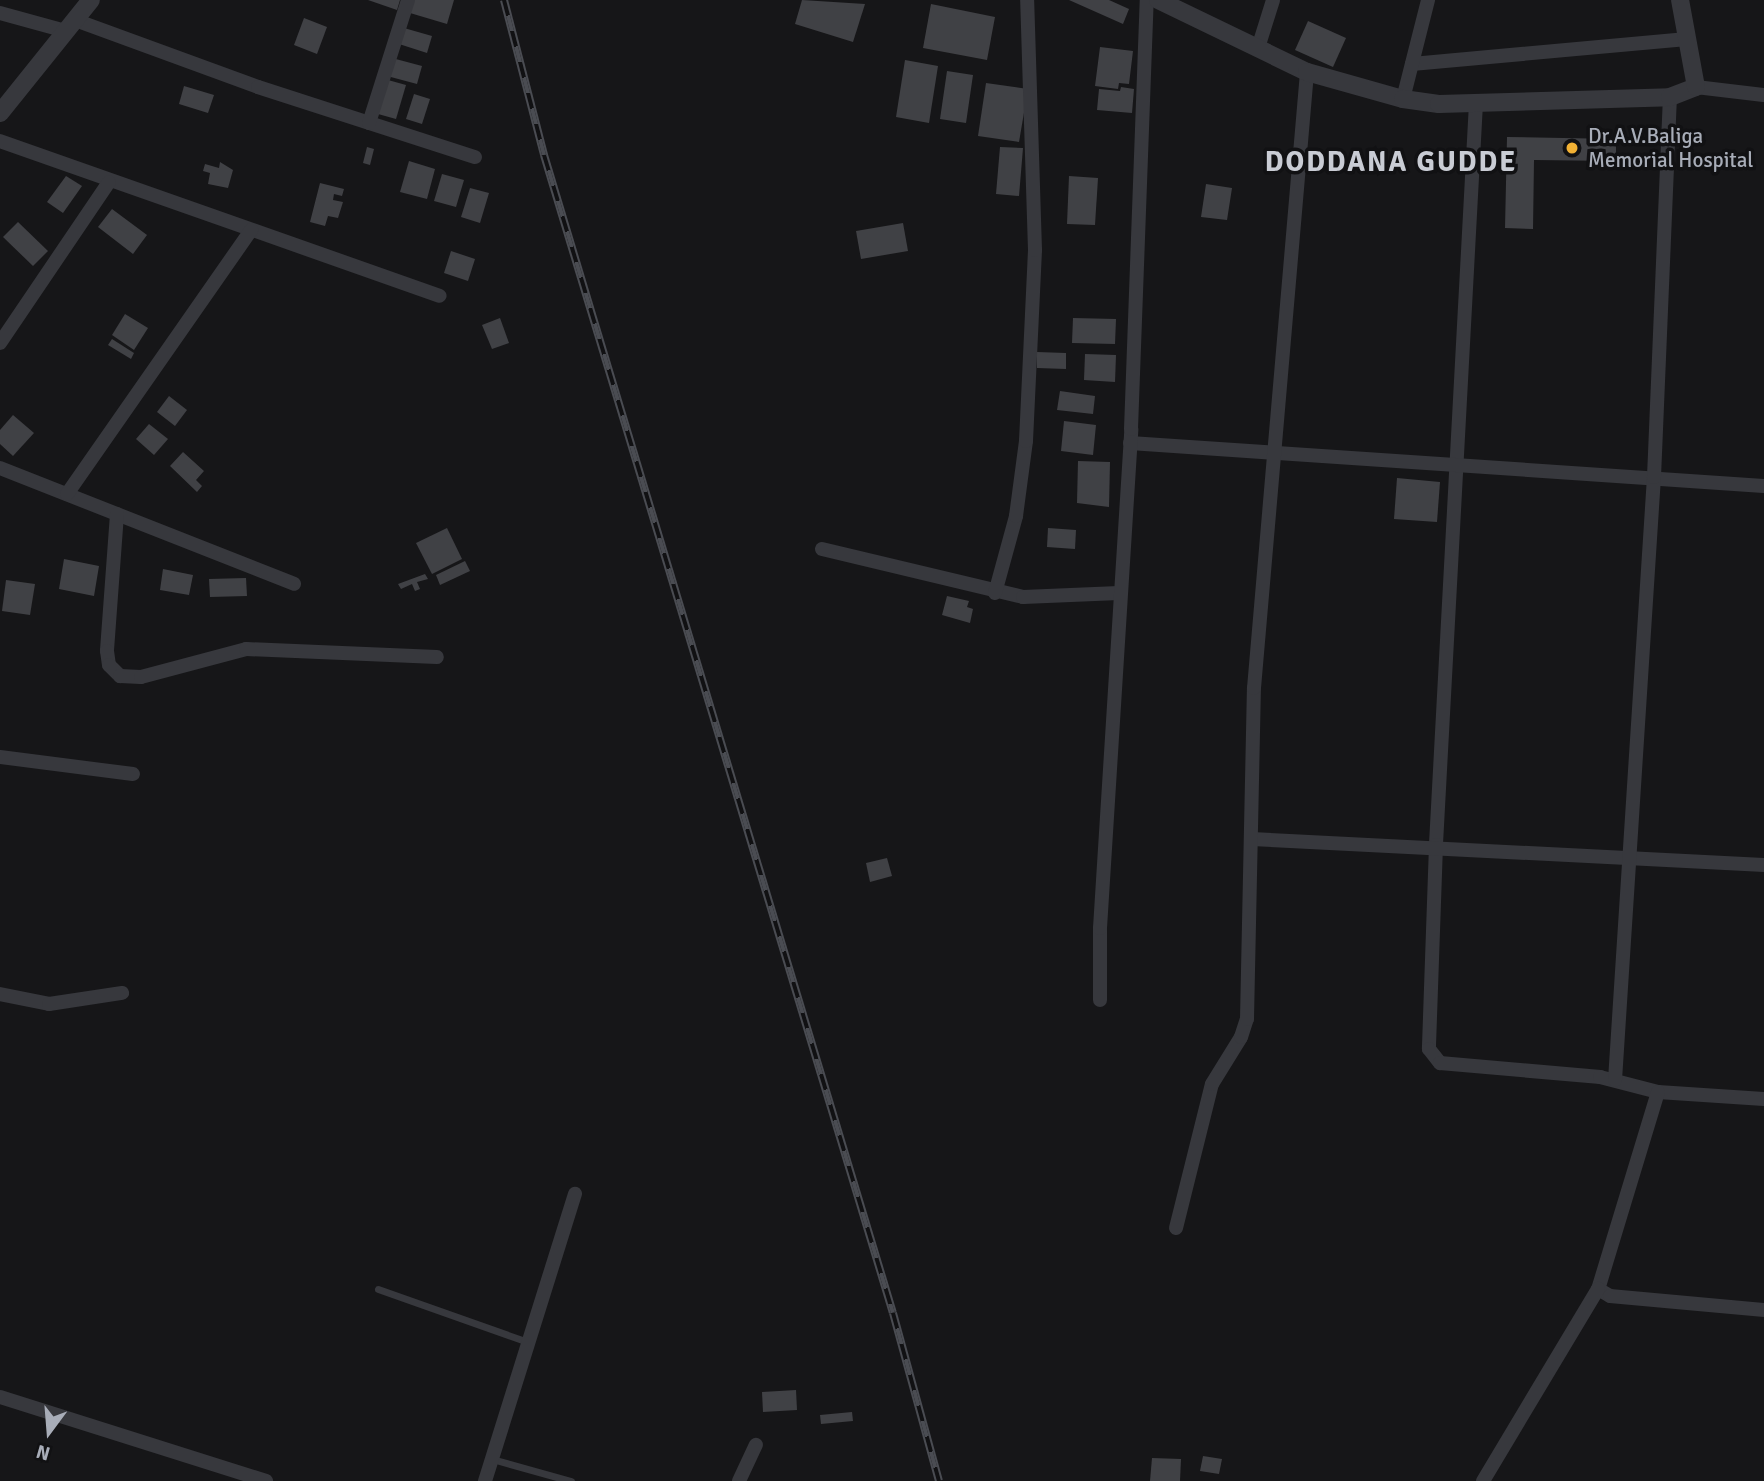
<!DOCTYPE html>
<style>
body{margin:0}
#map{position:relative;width:1764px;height:1481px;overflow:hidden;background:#161618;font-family:Signika,sans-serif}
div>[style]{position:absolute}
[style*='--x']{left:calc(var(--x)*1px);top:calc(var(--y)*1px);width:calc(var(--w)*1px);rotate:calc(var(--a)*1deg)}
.building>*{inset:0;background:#404145}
.service>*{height:7px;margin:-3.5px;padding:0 3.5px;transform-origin:3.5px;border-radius:3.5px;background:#37383d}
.minor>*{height:14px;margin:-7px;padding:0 7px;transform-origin:7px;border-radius:7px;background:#37383d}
.tertiary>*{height:18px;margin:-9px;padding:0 9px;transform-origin:9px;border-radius:9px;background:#37383d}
.rail>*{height:8px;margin-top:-4px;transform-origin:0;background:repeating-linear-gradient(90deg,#111113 0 16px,#4a4c52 0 32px);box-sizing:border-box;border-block:2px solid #4a4c52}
.dots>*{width:19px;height:19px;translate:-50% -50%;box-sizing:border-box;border:4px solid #111113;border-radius:50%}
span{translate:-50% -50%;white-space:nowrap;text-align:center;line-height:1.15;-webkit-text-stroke:7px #111113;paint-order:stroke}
.poi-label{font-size:21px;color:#a8adb8}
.left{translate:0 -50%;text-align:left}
.district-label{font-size:28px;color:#c9ccd4;font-weight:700;letter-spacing:2px}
.north{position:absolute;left:14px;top:1397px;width:70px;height:70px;-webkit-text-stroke:5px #111113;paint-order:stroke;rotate:196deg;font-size:19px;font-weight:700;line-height:28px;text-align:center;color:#a8adb8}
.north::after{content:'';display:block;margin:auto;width:24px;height:32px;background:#a8adb8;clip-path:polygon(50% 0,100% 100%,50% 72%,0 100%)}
</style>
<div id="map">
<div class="building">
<i style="clip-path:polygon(368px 0,400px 0,397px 10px)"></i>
<i style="clip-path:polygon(414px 0,454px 0,447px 24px,410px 13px)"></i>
<i style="clip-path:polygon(802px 0,865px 4px,853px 42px,795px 24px)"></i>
<i style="clip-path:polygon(1069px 0,1109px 0,1129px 9px,1123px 24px)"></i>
<i style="clip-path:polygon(931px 4px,995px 17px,987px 60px,923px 48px)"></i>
<i style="clip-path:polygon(304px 18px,327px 27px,317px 54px,294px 45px)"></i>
<i style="clip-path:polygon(1308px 21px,1346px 38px,1333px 67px,1295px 50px)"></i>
<i style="clip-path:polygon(404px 28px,432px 36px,427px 53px,399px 44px)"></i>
<i style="clip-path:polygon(1100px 47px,1133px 51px,1129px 84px,1119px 83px,1118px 89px,1095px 86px)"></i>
<i style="clip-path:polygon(392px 58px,422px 66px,417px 84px,387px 76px)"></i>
<i style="clip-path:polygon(905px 60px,938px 66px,929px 123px,896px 117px)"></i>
<i style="clip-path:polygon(947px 71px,973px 75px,966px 123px,940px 119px)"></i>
<i style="clip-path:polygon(388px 80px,406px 85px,396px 119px,378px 114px)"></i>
<i style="clip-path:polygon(986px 83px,1028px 89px,1019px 142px,978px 136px)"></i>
<i style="clip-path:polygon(184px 86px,214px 95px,208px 113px,179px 104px)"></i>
<i style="clip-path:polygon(1121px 87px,1134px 89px,1132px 113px,1097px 110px,1099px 89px,1120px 91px)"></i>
<i style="clip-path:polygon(414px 94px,430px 99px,422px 124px,406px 119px)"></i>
<i style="clip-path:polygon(1507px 137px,1616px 139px,1616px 161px,1534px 160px,1533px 229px,1505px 228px)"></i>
<i style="clip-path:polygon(367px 147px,374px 149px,370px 165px,363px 163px)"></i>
<i style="clip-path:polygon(1000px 147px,1023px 148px,1019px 196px,996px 194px)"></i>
<i style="clip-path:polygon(409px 161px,435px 169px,427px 199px,400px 192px)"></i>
<i style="clip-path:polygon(220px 162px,233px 170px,228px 188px,208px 184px,210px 173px,203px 171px,205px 164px,219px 168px)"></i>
<i style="clip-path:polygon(442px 174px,464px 180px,456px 207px,434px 201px)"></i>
<i style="clip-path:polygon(66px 176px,82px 186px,63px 213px,47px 202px)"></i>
<i style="clip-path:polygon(1069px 176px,1098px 178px,1095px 225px,1067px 224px)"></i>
<i style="clip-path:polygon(320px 183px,344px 189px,342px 196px,334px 194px,333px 200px,343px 202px,338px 218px,328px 216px,325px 226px,310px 222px)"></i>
<i style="clip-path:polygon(1206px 184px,1232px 188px,1227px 220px,1201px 217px)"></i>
<i style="clip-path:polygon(470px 188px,489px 193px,480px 223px,461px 217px)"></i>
<i style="clip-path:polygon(112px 209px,147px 235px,133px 254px,98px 227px)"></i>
<i style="clip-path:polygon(18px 222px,48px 251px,33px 266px,3px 237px)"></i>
<i style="clip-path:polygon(903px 223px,908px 251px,861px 259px,856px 231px)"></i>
<i style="clip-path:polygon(451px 251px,475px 259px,468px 281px,444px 273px)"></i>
<i style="clip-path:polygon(125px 314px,148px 328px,134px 350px,112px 335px)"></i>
<i style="clip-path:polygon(500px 318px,509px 343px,492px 349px,482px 325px)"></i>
<i style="clip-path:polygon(1073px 318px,1116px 319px,1115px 344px,1072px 343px)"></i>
<i style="clip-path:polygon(112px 339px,134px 353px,131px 359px,108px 345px)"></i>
<i style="clip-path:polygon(1037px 352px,1066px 353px,1066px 369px,1037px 368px)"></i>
<i style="clip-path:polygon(1085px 354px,1116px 355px,1115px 382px,1084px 380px)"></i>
<i style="clip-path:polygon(1060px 391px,1095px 396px,1093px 414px,1057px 410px)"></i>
<i style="clip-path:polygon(169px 396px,187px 410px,175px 426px,157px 412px)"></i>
<i style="clip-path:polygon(13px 415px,34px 433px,13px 456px,0 444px,0 430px)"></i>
<i style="clip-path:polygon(1064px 421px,1096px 425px,1093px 455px,1061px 451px)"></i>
<i style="clip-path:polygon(149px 424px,168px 439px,154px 455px,136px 439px)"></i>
<i style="clip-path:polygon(183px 452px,204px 471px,196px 480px,202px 486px,197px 492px,170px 466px)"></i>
<i style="clip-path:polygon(1078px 461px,1110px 462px,1109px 507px,1077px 503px)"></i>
<i style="clip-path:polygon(1397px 478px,1440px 482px,1437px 522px,1394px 519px)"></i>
<i style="clip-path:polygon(447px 528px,462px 559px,432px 574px,416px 543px)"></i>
<i style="clip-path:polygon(1048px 528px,1076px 530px,1075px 549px,1047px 547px)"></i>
<i style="clip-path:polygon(64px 559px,99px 566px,94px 596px,59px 589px)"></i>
<i style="clip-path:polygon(465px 561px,470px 571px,440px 585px,436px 575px)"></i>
<i style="clip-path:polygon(163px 569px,193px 575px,189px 595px,160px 590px)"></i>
<i style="clip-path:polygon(425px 574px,428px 579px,417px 582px,420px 589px,415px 591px,412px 584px,401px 589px,398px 584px)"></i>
<i style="clip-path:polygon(246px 578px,247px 596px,210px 597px,209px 579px)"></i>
<i style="clip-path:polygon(6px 580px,35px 584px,30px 615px,2px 611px)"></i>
<i style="clip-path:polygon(947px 596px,969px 601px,967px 607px,973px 609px,970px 623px,942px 615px)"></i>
<i style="clip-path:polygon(887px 858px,892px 876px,870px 882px,866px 863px)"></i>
<i style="clip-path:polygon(796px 1390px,797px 1410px,763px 1412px,762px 1392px)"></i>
<i style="clip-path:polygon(852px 1412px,853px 1421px,821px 1424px,820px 1415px)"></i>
<i style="clip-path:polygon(1203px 1456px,1222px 1459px,1219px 1474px,1200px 1471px)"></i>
<i style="clip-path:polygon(1152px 1458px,1181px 1459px,1180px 1481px,1150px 1481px)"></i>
</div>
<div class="service">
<i style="--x:378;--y:1289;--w:159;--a:19.5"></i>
<i style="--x:492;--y:1459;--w:82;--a:15.6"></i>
</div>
<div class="minor">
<i style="--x:0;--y:13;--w:68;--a:15.3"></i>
<i style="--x:75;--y:20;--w:195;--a:20.1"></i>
<i style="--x:258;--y:87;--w:228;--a:17.9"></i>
<i style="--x:1258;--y:48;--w:50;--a:-72.6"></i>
<i style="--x:1412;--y:64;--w:276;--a:-5.2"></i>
<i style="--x:1696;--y:87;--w:68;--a:6.7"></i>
<i style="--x:1403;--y:99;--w:102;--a:-75.8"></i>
<i style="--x:1476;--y:103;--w:743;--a:93.09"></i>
<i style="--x:1436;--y:845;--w:204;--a:92"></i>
<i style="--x:1429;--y:1049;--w:18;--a:52"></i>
<i style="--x:1440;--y:1063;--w:161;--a:5"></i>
<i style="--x:1600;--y:1077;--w:60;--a:14.5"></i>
<i style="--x:1658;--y:1092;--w:106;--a:3.8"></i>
<i style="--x:369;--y:123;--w:129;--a:-72.4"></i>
<i style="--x:0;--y:141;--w:466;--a:19.4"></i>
<i style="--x:0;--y:343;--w:194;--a:-55.9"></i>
<i style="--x:1130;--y:443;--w:635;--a:3.88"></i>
<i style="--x:0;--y:468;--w:316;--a:21.5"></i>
<i style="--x:67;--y:494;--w:322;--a:-55.1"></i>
<i style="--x:117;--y:514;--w:137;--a:94.2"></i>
<i style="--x:107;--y:651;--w:14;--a:82"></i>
<i style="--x:109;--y:665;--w:16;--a:45"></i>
<i style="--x:120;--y:676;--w:21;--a:3"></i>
<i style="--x:141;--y:677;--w:109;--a:-14.9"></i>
<i style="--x:246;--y:649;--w:191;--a:2.4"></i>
<i style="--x:822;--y:549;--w:207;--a:13.4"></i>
<i style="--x:1023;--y:597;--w:96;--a:-2.4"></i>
<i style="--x:995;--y:593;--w:80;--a:-74.7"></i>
<i style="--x:1016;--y:516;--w:76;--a:-82.4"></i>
<i style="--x:1026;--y:441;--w:191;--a:-87.3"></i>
<i style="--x:1035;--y:250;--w:250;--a:-91.8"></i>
<i style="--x:0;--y:757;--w:134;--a:7.3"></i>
<i style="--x:1252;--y:839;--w:513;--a:2.91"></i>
<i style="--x:0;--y:994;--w:50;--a:11.5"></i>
<i style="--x:49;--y:1004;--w:74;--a:-8.6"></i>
<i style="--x:1100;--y:1000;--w:72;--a:-90"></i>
<i style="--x:1100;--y:928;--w:500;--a:-86.4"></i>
<i style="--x:1131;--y:429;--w:429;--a:-87.9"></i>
<i style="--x:1615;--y:1080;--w:604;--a:-86.3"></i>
<i style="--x:1654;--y:477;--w:380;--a:-87.6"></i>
<i style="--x:1658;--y:1092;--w:206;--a:106.9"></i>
<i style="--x:1598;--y:1289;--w:14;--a:30"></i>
<i style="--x:1610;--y:1296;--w:155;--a:5.2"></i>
<i style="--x:1176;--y:1228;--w:148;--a:-76"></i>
<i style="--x:1212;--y:1084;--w:55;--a:-58.3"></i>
<i style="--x:1241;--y:1037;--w:19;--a:-72"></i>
<i style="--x:1247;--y:1019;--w:331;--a:-88.8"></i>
<i style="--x:1254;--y:688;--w:618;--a:-85.08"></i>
<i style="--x:0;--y:1397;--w:279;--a:17.5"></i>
<i style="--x:485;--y:1481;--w:301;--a:-72.6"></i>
<i style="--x:739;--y:1481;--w:40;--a:-65"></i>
<i style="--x:1483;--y:1481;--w:224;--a:-59.1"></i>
</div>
<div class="tertiary">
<i style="--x:1158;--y:0;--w:165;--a:25.8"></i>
<i style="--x:1307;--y:72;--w:100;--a:15.7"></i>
<i style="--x:1403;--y:99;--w:36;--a:8"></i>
<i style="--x:1439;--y:104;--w:231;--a:-1.7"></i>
<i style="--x:1670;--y:97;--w:28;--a:-21"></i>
<i style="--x:1696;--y:87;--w:88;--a:-100.4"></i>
<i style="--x:0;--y:113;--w:145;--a:-51.2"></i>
</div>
<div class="rail">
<i style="--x:504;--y:0;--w:160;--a:75.5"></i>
<i style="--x:544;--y:155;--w:1209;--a:73.23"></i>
<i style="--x:893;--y:1313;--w:174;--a:74.7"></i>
</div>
<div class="dots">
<i style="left:1572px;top:148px;background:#f2b134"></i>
</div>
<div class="poi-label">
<span class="left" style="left:1588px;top:148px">Dr.A.V.Baliga<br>Memorial Hospital</span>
</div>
<div class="district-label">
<span style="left:1391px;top:162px">DODDANA GUDDE</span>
</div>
<div class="north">N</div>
</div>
